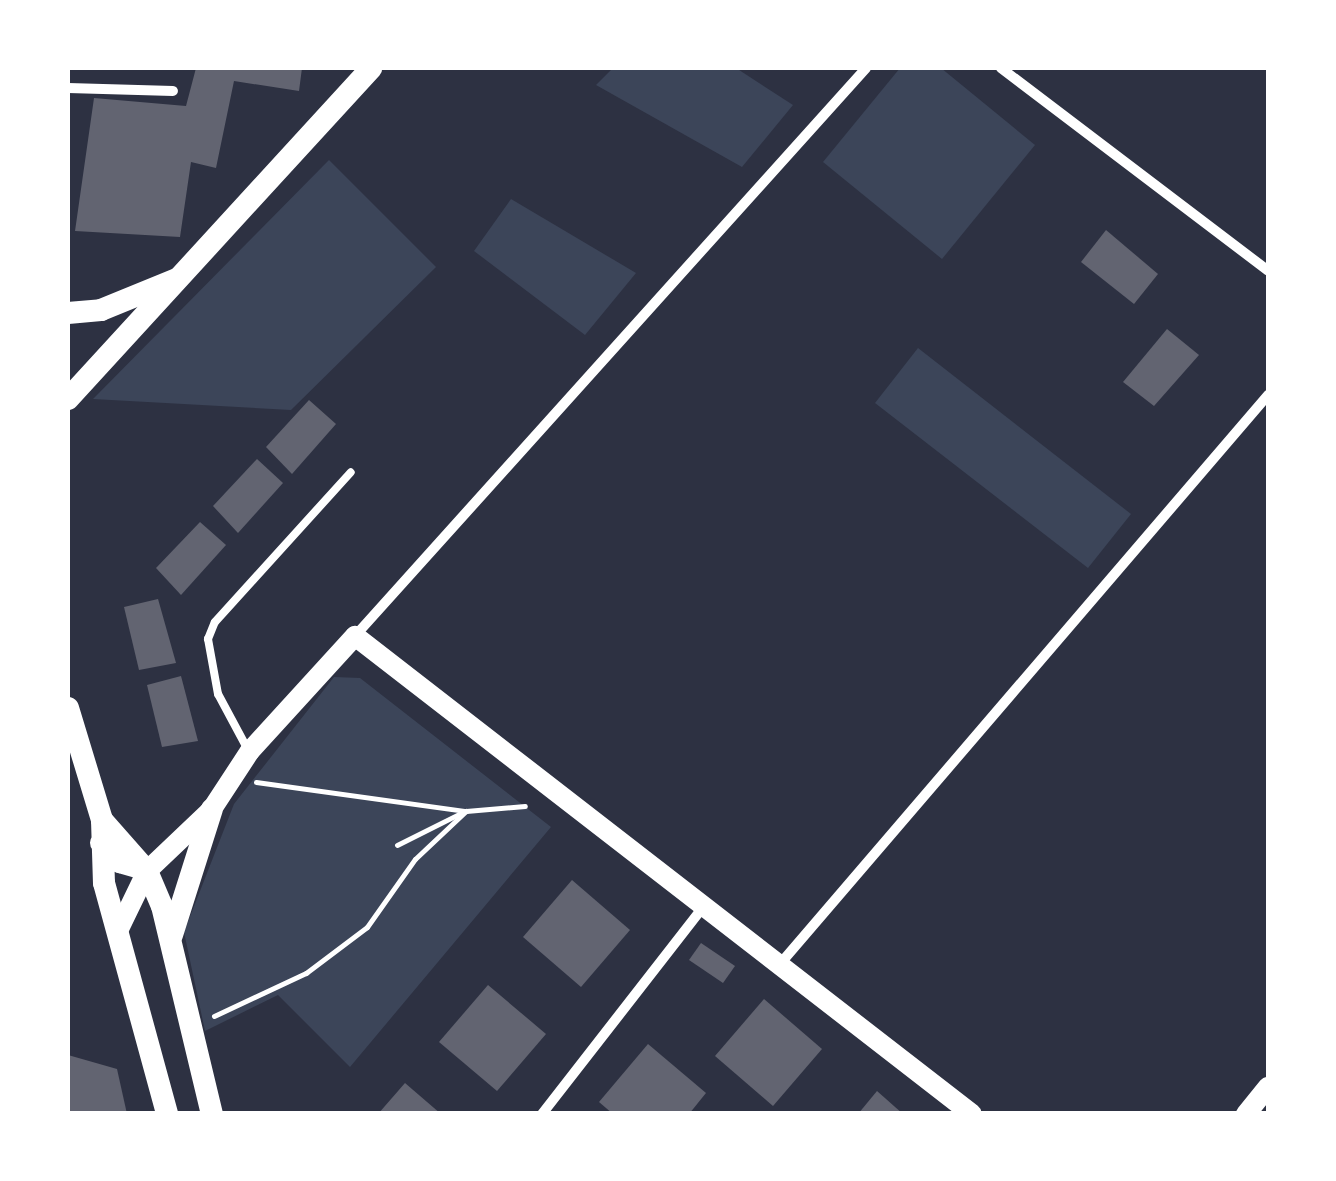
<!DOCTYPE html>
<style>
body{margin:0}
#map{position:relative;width:1336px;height:1181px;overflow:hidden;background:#2d3142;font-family:"Open Sans",sans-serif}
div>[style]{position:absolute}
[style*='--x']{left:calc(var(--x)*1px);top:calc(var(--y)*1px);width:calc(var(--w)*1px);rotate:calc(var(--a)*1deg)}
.green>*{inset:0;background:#3c4559}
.building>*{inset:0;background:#626471}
.path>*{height:5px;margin:-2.5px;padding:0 2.5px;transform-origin:2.5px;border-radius:2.5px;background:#fff}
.service>*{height:8px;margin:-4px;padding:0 4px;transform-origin:4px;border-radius:4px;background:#fff}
.minor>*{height:10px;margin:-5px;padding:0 5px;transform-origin:5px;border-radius:5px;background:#fff}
.secondary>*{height:20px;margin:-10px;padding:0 10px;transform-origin:10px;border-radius:10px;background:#fff}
.primary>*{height:22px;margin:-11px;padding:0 11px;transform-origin:11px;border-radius:11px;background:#fff}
span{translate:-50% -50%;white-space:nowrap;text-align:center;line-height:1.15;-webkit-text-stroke:10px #fff;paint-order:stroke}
.frame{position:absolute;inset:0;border:70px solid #fff;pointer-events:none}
</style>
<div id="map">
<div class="green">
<i style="clip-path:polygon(613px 68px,736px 68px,793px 105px,742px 167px,596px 85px)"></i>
<i style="clip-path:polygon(900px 68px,941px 68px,1035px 145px,942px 259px,823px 162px)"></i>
<i style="clip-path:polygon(329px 160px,436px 267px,291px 410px,93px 399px)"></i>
<i style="clip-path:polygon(511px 199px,636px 273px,585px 335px,474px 251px)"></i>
<i style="clip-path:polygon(918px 348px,1131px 514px,1088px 568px,875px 403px)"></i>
<i style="clip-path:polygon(334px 677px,360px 678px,551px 827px,350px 1067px,278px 995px,205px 1031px,184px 932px,234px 804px)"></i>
</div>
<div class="building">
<i style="clip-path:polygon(196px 68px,302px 68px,299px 91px,234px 81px,216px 168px,191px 162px,180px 237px,75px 231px,94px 98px,186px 106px)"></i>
<i style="clip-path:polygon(1106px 230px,1158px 274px,1134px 304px,1081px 262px)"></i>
<i style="clip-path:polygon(1167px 329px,1199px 355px,1154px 406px,1123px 382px)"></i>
<i style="clip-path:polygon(309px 400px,336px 424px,292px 474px,266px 447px)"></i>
<i style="clip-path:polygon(257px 459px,283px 483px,238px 533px,213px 506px)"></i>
<i style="clip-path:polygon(200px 522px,226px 545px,181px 595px,156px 568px)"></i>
<i style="clip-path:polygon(158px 599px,176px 663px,139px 670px,124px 607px)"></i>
<i style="clip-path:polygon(181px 676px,198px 741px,162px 747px,147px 685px)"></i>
<i style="clip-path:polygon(572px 880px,630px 930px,581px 987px,523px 937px)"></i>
<i style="clip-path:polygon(701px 943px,735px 966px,723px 983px,689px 960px)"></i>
<i style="clip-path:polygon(488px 985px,546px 1034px,497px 1091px,439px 1042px)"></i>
<i style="clip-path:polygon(764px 999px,822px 1049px,773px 1106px,715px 1056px)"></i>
<i style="clip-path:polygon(648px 1044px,706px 1093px,689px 1114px,613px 1114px,599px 1102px)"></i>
<i style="clip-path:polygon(68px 1055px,117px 1069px,127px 1114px,68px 1114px)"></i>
<i style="clip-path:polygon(405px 1083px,441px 1114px,378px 1114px)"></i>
<i style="clip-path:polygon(877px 1091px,903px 1114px,858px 1114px)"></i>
</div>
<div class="path">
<i style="--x:256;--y:782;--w:212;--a:7.9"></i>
<i style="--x:397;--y:845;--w:74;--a:-26.6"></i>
<i style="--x:214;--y:1016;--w:102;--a:-25.1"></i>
<i style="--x:306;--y:973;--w:76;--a:-37"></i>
<i style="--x:367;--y:927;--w:83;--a:-54.8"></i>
<i style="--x:415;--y:859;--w:70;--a:-43.3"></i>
<i style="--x:466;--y:811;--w:59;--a:-4.8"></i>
</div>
<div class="service">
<i style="--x:247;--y:748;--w:61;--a:-118.2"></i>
<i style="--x:218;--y:694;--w:56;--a:-100.3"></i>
<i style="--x:208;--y:639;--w:18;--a:-68"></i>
<i style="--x:215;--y:622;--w:202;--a:-47.8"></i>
</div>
<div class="minor">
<i style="--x:1001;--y:68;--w:335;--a:37.2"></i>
<i style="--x:68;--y:88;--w:105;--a:1.6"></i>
<i style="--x:355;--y:636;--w:764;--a:-48.02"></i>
<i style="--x:780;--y:964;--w:750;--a:-49.38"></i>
<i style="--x:542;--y:1114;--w:262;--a:-52.1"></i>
</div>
<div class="secondary">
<i style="--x:100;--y:843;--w:28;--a:46"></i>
<i style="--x:119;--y:863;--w:29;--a:16"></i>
<i style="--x:118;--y:931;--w:67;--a:-64.2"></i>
<i style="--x:147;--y:871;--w:90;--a:-43.6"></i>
<i style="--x:212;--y:809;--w:69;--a:-56.8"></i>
<i style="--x:250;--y:751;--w:156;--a:-47.6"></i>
<i style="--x:355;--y:636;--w:780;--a:37.77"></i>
<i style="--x:1246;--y:1114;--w:35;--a:-51"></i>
</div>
<div class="primary">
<i style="--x:68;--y:313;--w:33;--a:-5"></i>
<i style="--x:101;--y:310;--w:82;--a:-22.2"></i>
<i style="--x:68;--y:399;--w:449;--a:-47.5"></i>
<i style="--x:68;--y:708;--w:117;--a:73.1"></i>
<i style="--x:102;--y:820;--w:63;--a:88.2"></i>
<i style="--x:104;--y:883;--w:239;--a:74.7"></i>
<i style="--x:102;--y:820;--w:68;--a:48.6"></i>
<i style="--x:147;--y:871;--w:38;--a:67"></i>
<i style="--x:162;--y:906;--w:214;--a:76.5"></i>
<i style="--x:172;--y:935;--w:132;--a:-72.4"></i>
</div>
<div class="frame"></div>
</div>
